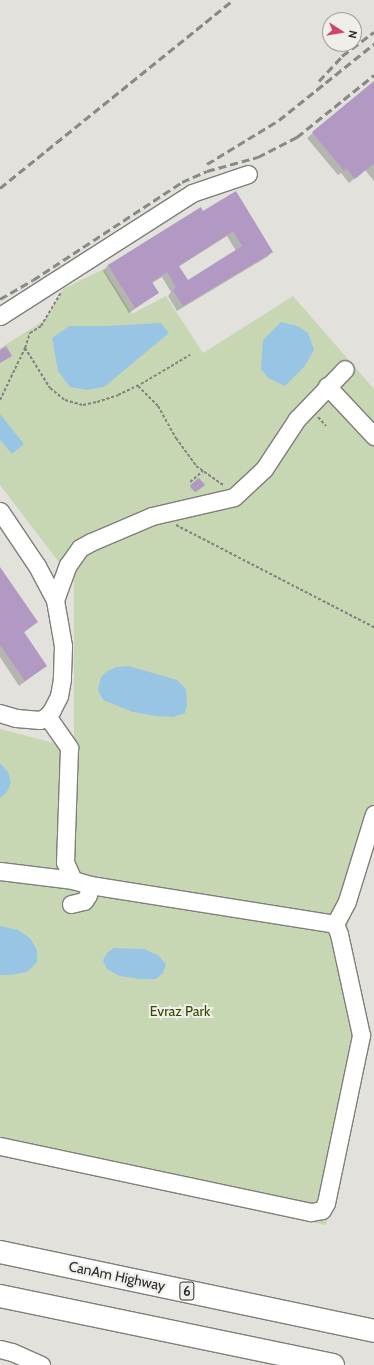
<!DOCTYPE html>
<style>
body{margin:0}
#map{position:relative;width:374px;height:1365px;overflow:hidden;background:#e2e1dc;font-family:Cabin,sans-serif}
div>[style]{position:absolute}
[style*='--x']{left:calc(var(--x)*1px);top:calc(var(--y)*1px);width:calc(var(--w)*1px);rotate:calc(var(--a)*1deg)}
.green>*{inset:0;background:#c8d7b3}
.water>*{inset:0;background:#98c5e4}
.shadow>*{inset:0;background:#0003}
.building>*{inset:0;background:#b199c3}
.path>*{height:2px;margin-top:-1px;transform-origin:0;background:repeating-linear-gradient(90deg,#82827e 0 3px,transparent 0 5px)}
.roads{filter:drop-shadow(1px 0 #7f7e7a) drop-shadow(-1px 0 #7f7e7a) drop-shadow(0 1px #7f7e7a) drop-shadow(0 -1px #7f7e7a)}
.minor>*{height:17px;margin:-8.5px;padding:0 8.5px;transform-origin:8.5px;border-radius:8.5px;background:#fff}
.major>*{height:22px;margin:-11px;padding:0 11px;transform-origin:11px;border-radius:11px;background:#fff}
.rail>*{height:3px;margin-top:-1.5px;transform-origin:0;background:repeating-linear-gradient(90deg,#888884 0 8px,transparent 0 12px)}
span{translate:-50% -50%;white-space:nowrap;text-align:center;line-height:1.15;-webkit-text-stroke:4px #efeee9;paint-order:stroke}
.shield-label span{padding:1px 3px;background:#efeee9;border:1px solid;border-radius:3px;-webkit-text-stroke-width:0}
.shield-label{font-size:13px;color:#2b2b29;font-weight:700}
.park-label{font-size:14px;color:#354a01}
.street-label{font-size:14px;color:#2b2b29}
.north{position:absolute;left:322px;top:12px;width:40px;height:40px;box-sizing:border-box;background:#efeee9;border:1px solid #a1a09c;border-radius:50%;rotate:102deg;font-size:11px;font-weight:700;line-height:16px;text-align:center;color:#2b2b29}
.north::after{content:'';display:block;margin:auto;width:14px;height:18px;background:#cf4274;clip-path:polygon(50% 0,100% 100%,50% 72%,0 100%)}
</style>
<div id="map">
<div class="green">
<i style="clip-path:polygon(104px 269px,132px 314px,166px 296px,203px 353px,293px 296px,374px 389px,374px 842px,345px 934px,372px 1036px,326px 1225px,0 1156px,0 729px,74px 748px,74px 582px,0 485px,0 348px,45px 320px,63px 289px)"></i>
</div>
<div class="water">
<i style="clip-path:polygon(281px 322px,298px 326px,308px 333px,314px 350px,304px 367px,285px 386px,268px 378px,261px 369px,263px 340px)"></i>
<i style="clip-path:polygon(161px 323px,169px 333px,104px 387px,87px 390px,70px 387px,58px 371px,52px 338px,69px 326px,106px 326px)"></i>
<i style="clip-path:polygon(0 414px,24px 444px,12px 454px,0 440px)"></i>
<i style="clip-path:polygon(129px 666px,177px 680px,186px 689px,187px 705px,185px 713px,173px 717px,156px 716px,133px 712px,103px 700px,98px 690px,101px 677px,106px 672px,116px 667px)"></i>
<i style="clip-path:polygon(0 763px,8px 772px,11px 782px,7px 792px,0 798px)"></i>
<i style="clip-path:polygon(0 926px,18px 930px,30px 938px,37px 950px,37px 962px,27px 972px,10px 975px,0 975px)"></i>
<i style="clip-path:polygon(114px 948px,144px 949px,158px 955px,166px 964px,163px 973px,156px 979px,140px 979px,120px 976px,107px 969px,103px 960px,107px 953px)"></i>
</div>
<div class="shadow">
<i style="clip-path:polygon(374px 82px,374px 181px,365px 170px,349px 183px,341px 173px,338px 175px,307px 138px)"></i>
<i style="clip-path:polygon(evenodd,203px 213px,272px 252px,267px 257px,177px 311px,168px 296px,171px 292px,162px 277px,152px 283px,158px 293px,129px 313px,103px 271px,108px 265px,203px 213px,227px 236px,236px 251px,188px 282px,178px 267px,227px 236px)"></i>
<i style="clip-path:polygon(198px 479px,203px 485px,195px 492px,190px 487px)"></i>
<i style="clip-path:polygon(0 569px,37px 622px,23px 633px,46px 666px,19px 686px,0 657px)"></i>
</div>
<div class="building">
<i style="clip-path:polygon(374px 81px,374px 163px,355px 179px,346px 168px,344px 171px,312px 132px)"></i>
<i style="clip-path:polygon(evenodd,236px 191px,273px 252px,183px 306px,173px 290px,176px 287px,167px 272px,152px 282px,159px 293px,135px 308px,108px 265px,201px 207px,203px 211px,236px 191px,233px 231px,242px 246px,188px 280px,179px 266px,233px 231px)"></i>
<i style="clip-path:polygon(6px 346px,12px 356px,0 363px,0 350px)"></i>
<i style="clip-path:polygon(199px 478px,205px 485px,196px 492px,190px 485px)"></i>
<i style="clip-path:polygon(0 567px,38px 622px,24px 632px,47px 666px,25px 681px,0 645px)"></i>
</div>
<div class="path">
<i style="--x:25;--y:348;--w:47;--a:58"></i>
<i style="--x:50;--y:388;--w:19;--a:39"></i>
<i style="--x:65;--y:400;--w:19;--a:16"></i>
<i style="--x:83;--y:405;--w:14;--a:-12"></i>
<i style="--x:97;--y:402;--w:22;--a:-18"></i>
<i style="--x:118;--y:395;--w:25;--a:-26"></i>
<i style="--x:141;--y:384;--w:57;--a:-30.6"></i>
<i style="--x:138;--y:386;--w:28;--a:45"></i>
<i style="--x:158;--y:406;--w:37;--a:61"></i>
<i style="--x:176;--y:438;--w:34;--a:54"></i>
<i style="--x:196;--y:466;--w:33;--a:35"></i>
<i style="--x:0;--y:400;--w:58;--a:-64.3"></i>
<i style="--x:25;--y:348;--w:16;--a:-72"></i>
<i style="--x:30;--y:333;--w:13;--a:-32"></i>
<i style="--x:41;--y:326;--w:39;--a:-59"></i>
<i style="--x:318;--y:417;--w:12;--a:48"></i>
<i style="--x:190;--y:482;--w:17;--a:-40"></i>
<i style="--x:176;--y:525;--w:223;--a:27.3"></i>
</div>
<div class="roads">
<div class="minor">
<i style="--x:0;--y:316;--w:228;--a:-32.6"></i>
<i style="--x:192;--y:193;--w:59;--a:-18.7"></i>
<i style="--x:327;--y:386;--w:69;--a:46.8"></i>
<i style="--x:0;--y:511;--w:66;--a:56.1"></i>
<i style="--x:37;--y:566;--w:38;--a:62"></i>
<i style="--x:55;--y:600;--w:47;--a:80.1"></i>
<i style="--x:63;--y:646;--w:33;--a:92"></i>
<i style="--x:62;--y:679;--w:17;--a:100"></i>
<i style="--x:59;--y:696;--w:16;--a:117"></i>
<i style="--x:52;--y:710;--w:8;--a:130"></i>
<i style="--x:47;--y:716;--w:8;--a:150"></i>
<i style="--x:40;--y:720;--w:24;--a:-175"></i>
<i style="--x:16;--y:718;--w:17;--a:-163"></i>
<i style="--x:55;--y:600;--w:37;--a:-70"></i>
<i style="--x:68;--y:565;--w:21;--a:-55"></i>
<i style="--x:80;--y:548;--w:13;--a:-29"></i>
<i style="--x:91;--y:542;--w:66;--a:-23.1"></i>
<i style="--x:152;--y:516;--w:84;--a:-13"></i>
<i style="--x:234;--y:497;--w:41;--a:-43"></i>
<i style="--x:264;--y:469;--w:60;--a:-56.6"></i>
<i style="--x:297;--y:419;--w:69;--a:-46.2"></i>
<i style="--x:47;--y:716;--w:39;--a:55"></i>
<i style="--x:69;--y:748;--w:114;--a:92"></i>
<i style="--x:65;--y:862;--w:20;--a:66"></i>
<i style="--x:73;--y:880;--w:18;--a:16"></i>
<i style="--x:90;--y:885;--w:248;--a:9"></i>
<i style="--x:0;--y:871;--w:74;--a:7"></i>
<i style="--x:71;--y:904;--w:13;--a:-13"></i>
<i style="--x:84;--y:901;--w:7;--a:-56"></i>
<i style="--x:88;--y:895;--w:10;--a:-79"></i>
<i style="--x:0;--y:1146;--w:318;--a:12"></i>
<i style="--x:311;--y:1212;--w:11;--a:-10"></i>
<i style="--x:322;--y:1210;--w:8;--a:-60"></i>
<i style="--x:326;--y:1203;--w:172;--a:-78.2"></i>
<i style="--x:361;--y:1035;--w:103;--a:-102.3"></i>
<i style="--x:339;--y:934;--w:11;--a:-112"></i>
<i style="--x:335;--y:924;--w:26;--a:-62"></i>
<i style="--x:347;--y:901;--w:91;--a:-72.8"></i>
<i style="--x:0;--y:1349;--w:12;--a:14"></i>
<i style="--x:12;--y:1352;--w:32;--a:24"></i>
</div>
<div class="major">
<i style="--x:0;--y:1252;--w:382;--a:11.9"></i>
<i style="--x:0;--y:1296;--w:340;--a:11.7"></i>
</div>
</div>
<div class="rail">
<i style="--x:319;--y:81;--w:34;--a:-47"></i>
<i style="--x:342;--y:56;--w:40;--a:-37"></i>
<i style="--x:207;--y:164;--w:84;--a:-31.4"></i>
<i style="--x:279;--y:120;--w:122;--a:-38.7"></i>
<i style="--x:0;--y:188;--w:299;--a:-38.9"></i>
<i style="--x:0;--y:299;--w:38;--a:-30"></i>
<i style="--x:33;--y:280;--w:178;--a:-33.3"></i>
<i style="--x:182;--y:182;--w:27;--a:-24"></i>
<i style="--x:207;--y:171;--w:53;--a:-15.4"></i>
<i style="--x:258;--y:157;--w:44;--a:-27.1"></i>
<i style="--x:297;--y:137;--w:99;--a:-38.8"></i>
</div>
<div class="shield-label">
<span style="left:187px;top:1291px">6</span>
</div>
<div class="park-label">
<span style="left:180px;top:1011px">Evraz Park</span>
</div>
<div class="street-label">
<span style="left:117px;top:1276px;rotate:12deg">CanAm Highway</span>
</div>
<div class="north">N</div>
</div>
